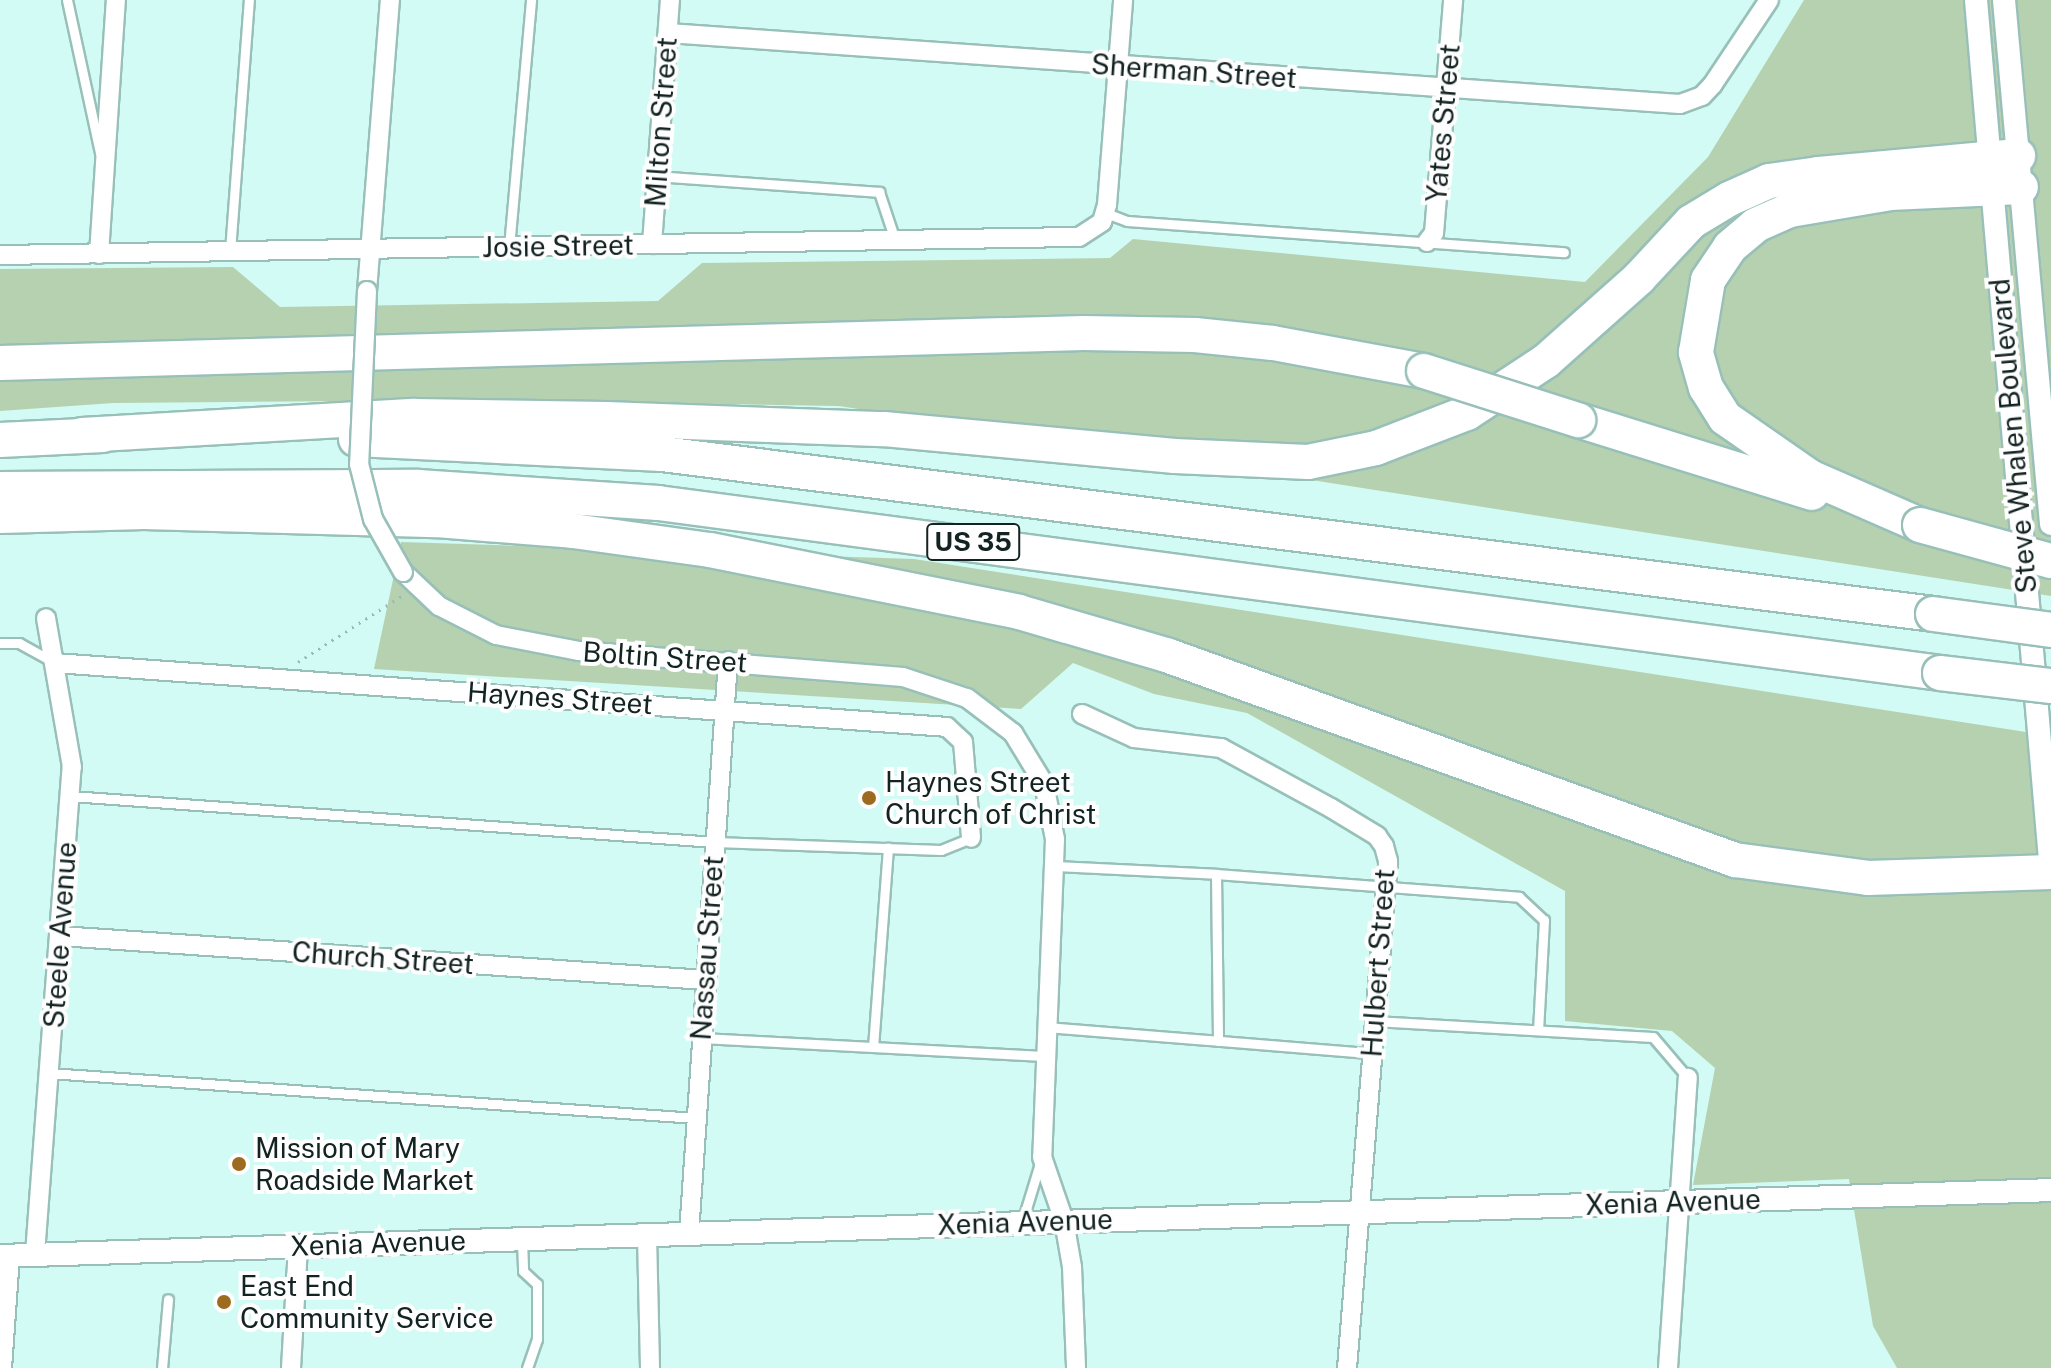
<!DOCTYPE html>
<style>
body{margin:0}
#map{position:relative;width:2051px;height:1368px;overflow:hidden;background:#d1fbf4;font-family:"Public Sans",sans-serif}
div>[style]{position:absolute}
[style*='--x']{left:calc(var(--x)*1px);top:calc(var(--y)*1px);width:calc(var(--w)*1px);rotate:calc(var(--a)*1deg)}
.green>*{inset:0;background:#b6d1b0}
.path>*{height:3px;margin-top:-1.5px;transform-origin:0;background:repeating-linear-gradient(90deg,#98bab4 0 2px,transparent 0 8px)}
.roads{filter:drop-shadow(2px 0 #98c0b9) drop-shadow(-2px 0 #98c0b9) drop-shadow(0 2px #98c0b9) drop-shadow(0 -2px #98c0b9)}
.service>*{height:9px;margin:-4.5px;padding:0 4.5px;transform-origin:4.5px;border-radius:4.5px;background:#fff}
.minor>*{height:18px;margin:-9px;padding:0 9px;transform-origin:9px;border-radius:9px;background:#fff}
.tertiary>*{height:22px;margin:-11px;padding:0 11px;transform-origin:11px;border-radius:11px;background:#fff}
.motorway>*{height:34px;margin:-17px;padding:0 17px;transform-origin:17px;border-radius:17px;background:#fff}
.bridges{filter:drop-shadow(2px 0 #98c0b9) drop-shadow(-2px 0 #98c0b9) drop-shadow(0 2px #98c0b9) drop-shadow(0 -2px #98c0b9)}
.minor-bridge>*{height:18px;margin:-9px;padding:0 9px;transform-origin:9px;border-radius:9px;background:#fff}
.motorway-bridge>*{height:34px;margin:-17px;padding:0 17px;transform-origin:17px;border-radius:17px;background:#fff}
.dots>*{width:22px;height:22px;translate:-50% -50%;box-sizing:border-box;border:4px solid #fefefe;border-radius:50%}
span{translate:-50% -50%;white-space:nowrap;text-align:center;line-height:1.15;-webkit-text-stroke:8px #fefefe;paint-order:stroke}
.shield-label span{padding:2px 6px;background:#fefefe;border:2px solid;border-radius:6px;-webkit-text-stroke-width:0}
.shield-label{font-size:26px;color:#132321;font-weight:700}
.street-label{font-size:28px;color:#132321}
.poi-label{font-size:28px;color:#132321}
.left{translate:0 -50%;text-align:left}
</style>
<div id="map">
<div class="green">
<i style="clip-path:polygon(1804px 0,2051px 0,2051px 596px,839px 406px,470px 400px,113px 403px,0 411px,0 269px,233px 267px,280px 307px,658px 301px,702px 263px,1110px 258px,1133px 239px,1585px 282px,1708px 157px)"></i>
<i style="clip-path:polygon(401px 542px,914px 559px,2051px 736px,2051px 1368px,1897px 1368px,1873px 1326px,1849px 1179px,1693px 1185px,1715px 1068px,1672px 1031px,1565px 1021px,1565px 891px,1247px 713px,1154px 694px,1073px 663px,1021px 709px,374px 669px)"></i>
</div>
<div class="path">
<i style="--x:298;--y:662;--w:125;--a:-32.5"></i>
</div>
<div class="roads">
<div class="service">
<i style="--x:67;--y:0;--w:157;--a:77.8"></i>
<i style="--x:656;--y:176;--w:224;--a:4.1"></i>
<i style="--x:879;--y:192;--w:51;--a:71.6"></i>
<i style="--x:1106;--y:213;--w:22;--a:21"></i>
<i style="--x:1127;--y:221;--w:438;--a:4.1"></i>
<i style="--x:509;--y:247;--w:248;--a:-84.9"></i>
<i style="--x:230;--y:251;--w:252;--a:-85.7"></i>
<i style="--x:0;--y:643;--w:19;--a:0"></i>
<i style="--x:19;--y:643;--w:38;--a:29"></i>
<i style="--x:70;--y:796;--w:647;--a:4.08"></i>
<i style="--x:715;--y:842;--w:226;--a:2"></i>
<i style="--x:941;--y:850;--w:32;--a:-22"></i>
<i style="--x:1055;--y:866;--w:161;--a:2.8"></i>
<i style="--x:1216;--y:874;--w:167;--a:89.3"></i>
<i style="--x:1216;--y:874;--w:304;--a:4.3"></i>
<i style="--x:1519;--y:897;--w:34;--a:43"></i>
<i style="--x:1544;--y:920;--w:110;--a:93.1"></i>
<i style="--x:1374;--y:1021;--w:279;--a:3.3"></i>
<i style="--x:1653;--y:1037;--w:54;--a:49.5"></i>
<i style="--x:1046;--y:1027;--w:326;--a:4.6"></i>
<i style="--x:701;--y:1038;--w:343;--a:3"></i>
<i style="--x:873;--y:1047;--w:200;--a:-85.7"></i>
<i style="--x:49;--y:1073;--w:649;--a:3.98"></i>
<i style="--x:1022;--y:1222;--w:65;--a:-73"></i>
<i style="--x:522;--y:1239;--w:32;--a:88"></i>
<i style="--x:523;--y:1271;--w:19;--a:43"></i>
<i style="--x:537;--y:1284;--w:55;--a:90"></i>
<i style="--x:537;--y:1339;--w:31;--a:109"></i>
<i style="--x:162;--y:1368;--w:69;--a:-85"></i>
</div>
<div class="minor">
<i style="--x:668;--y:33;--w:1014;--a:4.01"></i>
<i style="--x:1680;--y:104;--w:23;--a:-20"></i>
<i style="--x:1702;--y:96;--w:16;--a:-47"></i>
<i style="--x:1713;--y:84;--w:101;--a:-56.3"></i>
<i style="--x:1427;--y:242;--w:11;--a:-52"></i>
<i style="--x:1434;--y:233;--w:234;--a:-85.3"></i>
<i style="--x:652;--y:244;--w:245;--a:-85.8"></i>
<i style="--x:99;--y:254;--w:255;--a:-86.2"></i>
<i style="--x:0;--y:255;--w:1079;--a:-0.96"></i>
<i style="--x:1079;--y:237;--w:27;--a:-33"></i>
<i style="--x:1102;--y:222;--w:18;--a:-74"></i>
<i style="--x:1107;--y:205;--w:206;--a:-85.5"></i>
<i style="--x:367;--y:291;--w:292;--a:-85.5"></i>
<i style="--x:403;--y:572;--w:50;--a:43.4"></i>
<i style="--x:439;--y:606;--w:64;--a:27"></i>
<i style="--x:496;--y:635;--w:85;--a:10.9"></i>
<i style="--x:579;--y:651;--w:325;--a:4.6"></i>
<i style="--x:903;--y:677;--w:67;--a:18.2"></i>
<i style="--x:967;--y:698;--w:58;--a:37.3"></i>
<i style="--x:1013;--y:733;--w:60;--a:58.7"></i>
<i style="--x:1044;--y:784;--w:56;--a:78.7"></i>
<i style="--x:1055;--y:839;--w:318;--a:92.3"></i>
<i style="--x:1042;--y:1157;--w:68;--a:71"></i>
<i style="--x:1064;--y:1221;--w:47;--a:80.1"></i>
<i style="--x:1072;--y:1267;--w:101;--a:87.7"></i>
<i style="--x:55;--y:663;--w:894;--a:4.1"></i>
<i style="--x:947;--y:727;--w:22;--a:43"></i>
<i style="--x:963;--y:742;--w:96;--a:85.2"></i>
<i style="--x:1082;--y:714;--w:57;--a:24.8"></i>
<i style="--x:1134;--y:738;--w:88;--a:6.6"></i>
<i style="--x:1221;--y:748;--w:125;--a:28.6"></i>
<i style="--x:1331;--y:808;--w:54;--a:31.3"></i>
<i style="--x:1377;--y:836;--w:12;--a:55"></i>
<i style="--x:1384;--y:846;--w:16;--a:75"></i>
<i style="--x:1388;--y:861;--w:509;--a:94.62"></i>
<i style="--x:60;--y:936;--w:646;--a:3.9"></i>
<i style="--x:689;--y:1234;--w:574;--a:-86.11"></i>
<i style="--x:647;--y:1235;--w:133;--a:88.7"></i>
<i style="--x:35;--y:1254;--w:488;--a:-85.7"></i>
<i style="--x:72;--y:767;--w:151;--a:-99.9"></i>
<i style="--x:2;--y:1368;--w:112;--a:-85.9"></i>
<i style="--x:291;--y:1368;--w:123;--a:-86.7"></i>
<i style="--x:1668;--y:1368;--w:291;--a:-86.1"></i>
</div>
<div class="tertiary">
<i style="--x:1976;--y:0;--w:875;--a:85.08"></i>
<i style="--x:2004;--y:0;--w:526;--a:84.87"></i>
<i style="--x:0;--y:1256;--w:2052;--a:-1.84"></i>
</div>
<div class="motorway">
<i style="--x:0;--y:363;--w:1084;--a:-1.59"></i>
<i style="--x:1084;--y:333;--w:111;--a:1"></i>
<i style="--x:1195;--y:335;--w:78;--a:5.9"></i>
<i style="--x:1273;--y:343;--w:154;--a:10.5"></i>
<i style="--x:1578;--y:420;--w:245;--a:17.3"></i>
<i style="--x:82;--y:435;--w:333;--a:-3.3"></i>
<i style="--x:414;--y:416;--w:192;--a:0.9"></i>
<i style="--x:606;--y:419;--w:278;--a:2.1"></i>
<i style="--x:884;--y:429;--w:292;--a:5.3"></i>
<i style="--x:1175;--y:456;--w:133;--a:2.6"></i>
<i style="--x:1308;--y:462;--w:69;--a:-11.6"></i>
<i style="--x:1376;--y:448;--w:97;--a:-21"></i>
<i style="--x:1467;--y:413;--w:95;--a:-33.4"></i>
<i style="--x:1546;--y:361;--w:125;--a:-41.7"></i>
<i style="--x:1639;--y:278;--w:76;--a:-47.1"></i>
<i style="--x:1691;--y:222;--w:44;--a:-31.2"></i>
<i style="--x:1729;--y:199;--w:44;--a:-24.2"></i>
<i style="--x:1769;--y:181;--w:50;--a:-8"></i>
<i style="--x:1819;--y:174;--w:200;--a:-5.2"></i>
<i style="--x:356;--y:439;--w:306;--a:2.8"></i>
<i style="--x:662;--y:454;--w:1281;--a:7.17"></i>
<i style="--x:0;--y:440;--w:103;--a:-2.8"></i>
<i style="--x:0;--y:489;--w:418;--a:-0.3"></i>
<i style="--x:418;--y:487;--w:241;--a:3.8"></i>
<i style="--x:658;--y:503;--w:1293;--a:7.55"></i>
<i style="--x:0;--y:516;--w:144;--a:-1.6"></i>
<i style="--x:144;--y:512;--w:293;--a:1.6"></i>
<i style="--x:437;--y:520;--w:136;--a:4.6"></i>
<i style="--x:573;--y:531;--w:138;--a:7.9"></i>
<i style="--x:710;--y:550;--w:315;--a:11.3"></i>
<i style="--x:1019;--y:612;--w:156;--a:16.3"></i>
<i style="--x:1169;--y:656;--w:602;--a:19.82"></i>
<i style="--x:1735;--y:860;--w:134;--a:7.7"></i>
<i style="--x:1868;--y:878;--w:183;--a:-1.9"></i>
<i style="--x:1920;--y:525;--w:120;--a:-156.4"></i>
<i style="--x:1810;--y:477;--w:103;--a:-145.2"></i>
<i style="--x:1725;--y:418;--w:36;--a:-122"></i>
<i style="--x:1706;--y:388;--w:37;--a:-106"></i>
<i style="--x:1696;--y:352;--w:73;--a:-80.5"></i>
<i style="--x:1708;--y:280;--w:40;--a:-56"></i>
<i style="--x:1730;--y:247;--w:34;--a:-40"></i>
<i style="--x:1756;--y:225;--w:37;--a:-24"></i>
<i style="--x:1790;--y:210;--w:101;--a:-9.6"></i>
<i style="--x:1890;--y:193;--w:131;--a:-2.6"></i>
</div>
</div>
<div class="bridges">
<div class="minor-bridge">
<i style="--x:367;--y:291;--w:173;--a:92.6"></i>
<i style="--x:359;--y:464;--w:57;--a:75.7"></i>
<i style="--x:373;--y:519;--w:61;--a:60.5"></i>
</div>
<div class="motorway-bridge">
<i style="--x:1424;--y:371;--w:162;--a:17.7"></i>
<i style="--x:1920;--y:525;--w:136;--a:15.4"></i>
<i style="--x:1933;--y:614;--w:119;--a:7.7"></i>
<i style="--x:1940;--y:673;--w:112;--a:6.7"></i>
</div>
</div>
<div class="dots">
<i style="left:869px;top:798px;background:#9d6b20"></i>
<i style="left:239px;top:1164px;background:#9d6b20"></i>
<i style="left:224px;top:1302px;background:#9d6b20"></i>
</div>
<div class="shield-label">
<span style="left:973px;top:542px">US 35</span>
</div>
<div class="street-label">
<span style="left:1194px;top:71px;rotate:4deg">Sherman Street</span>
<span style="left:661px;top:122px;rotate:-86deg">Milton Street</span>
<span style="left:1443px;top:123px;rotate:-85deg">Yates Street</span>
<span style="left:558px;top:246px;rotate:-1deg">Josie Street</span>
<span style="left:2013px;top:436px;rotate:-95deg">Steve Whalen Boulevard</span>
<span style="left:665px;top:657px;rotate:4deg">Boltin Street</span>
<span style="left:560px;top:698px;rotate:4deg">Haynes Street</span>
<span style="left:60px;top:935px;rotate:-86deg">Steele Avenue</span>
<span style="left:707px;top:948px;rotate:-86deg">Nassau Street</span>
<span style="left:383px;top:958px;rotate:4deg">Church Street</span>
<span style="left:1378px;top:963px;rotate:-86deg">Hulbert Street</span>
<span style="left:1673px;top:1202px;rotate:-2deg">Xenia Avenue</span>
<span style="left:1025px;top:1222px;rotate:-2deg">Xenia Avenue</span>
<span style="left:378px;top:1243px;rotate:-2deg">Xenia Avenue</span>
</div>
<div class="poi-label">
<span class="left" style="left:885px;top:798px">Haynes Street<br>Church of Christ</span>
<span class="left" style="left:255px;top:1164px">Mission of Mary<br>Roadside Market</span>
<span class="left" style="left:240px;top:1302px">East End<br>Community Service</span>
</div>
</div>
